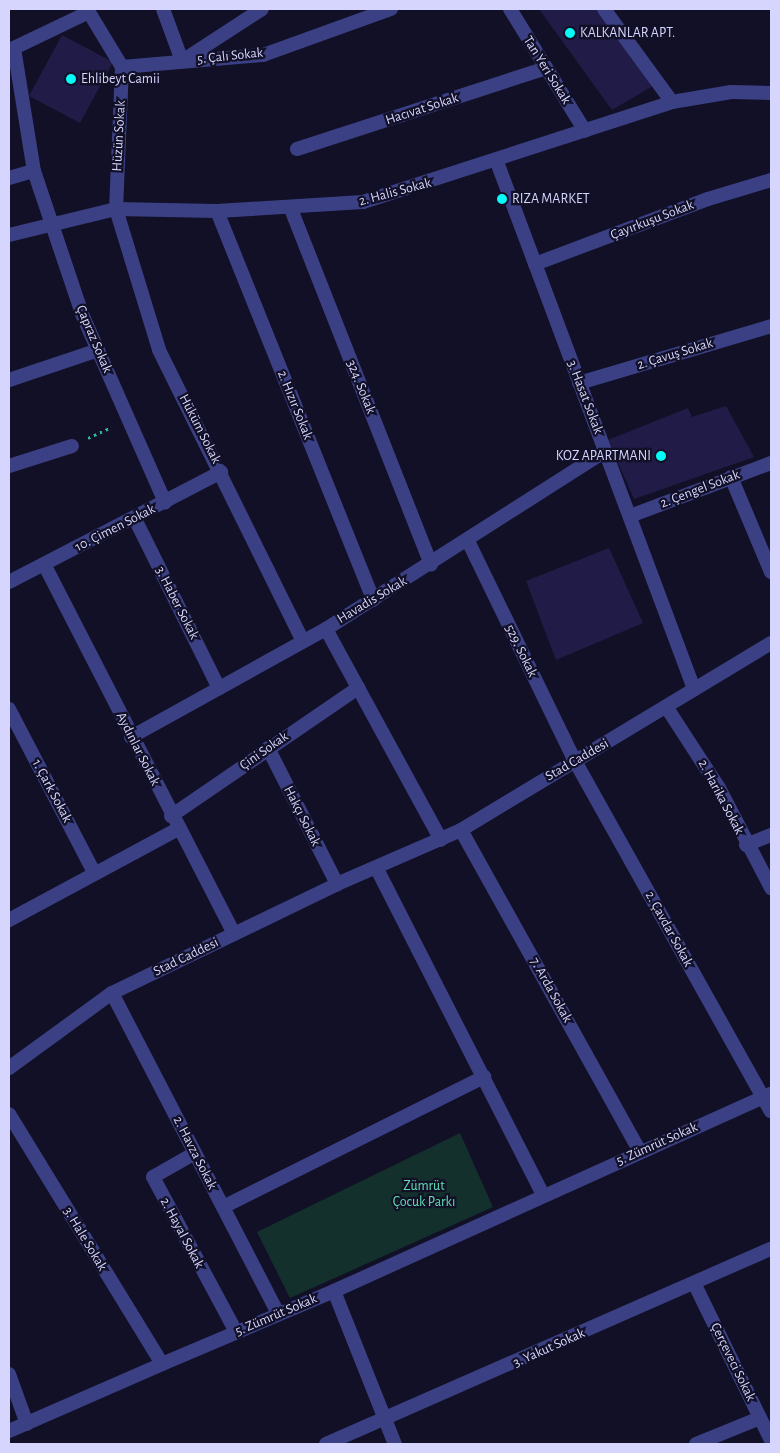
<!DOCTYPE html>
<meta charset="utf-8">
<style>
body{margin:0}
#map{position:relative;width:780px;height:1453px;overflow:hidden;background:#111026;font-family:"Alegreya Sans",sans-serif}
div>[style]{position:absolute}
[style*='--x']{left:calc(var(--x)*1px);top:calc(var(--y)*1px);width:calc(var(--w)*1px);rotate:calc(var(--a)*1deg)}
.green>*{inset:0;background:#13302c}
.building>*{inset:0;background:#201c47}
.path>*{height:3px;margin-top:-1.5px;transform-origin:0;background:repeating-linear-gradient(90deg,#31b7a1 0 2.5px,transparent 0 6.5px)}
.minor>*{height:14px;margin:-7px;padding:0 7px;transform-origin:7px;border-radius:7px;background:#3b4085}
.tertiary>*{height:14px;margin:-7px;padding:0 7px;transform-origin:7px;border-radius:7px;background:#3b4085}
.dots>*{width:14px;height:14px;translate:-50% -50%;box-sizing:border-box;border:2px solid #111026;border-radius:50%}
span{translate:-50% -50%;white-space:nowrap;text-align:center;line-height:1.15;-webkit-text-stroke:4.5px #111026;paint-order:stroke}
.poi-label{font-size:14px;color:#d6d5fe}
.left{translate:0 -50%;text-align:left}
.right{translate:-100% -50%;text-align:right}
.street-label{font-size:14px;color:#d6d5fe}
.park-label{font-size:14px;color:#61dfb2}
.frame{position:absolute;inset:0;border:10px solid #d6d5fe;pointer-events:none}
</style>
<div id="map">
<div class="green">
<i style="clip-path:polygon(460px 1133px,493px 1207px,290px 1298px,257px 1232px)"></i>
</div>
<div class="building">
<i style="clip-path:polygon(539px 9px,600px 9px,656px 84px,612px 110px)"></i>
<i style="clip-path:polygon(62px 35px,113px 62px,80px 123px,29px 96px)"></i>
<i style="clip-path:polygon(726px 406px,754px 457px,634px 499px,608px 440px,688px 408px,692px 417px)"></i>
<i style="clip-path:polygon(609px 548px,643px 623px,556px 660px,526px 581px)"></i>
</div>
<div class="path">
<i style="--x:88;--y:438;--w:26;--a:-25"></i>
</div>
<div class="minor">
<i style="--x:87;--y:9;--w:68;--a:58.9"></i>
<i style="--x:122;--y:67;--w:142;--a:92.4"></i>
<i style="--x:116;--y:209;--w:147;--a:73"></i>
<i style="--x:159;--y:350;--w:325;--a:63.7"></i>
<i style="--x:163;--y:9;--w:55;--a:69.9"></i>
<i style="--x:182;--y:61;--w:95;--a:-33"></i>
<i style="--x:510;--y:9;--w:143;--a:58.4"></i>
<i style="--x:604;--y:9;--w:115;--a:53.8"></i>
<i style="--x:89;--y:12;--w:83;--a:154.4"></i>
<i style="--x:14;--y:48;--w:125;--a:80.8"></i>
<i style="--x:34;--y:171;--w:151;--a:71.4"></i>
<i style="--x:82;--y:314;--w:206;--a:66.2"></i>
<i style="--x:122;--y:67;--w:142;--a:-4.9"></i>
<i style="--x:263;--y:55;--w:136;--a:-19.8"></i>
<i style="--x:297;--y:149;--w:262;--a:-18"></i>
<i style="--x:497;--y:162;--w:563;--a:69.5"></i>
<i style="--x:9;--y:178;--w:26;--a:-16"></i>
<i style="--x:291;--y:209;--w:382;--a:68.5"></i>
<i style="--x:217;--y:211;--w:419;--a:68.1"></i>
<i style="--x:9;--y:235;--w:110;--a:-13.7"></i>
<i style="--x:116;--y:209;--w:101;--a:1.1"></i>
<i style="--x:217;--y:211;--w:146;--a:-3.5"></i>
<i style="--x:363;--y:202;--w:325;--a:-17.9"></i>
<i style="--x:672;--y:102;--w:60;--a:-9.6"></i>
<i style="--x:731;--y:92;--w:40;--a:1.4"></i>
<i style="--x:535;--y:264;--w:185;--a:-20.6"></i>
<i style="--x:708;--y:199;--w:66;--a:-16.8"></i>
<i style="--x:9;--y:380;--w:94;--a:-18.6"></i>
<i style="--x:579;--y:383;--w:200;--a:-16.5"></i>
<i style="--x:9;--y:466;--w:66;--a:-17.6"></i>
<i style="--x:731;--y:477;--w:103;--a:67.2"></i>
<i style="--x:630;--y:516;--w:151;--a:-20.6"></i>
<i style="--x:135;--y:519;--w:189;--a:63.6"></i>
<i style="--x:468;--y:541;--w:245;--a:64.1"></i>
<i style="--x:575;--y:761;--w:401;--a:60.8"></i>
<i style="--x:44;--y:564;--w:416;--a:62.8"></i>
<i style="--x:9;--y:582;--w:239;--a:-27.4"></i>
<i style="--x:326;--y:629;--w:240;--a:61.4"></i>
<i style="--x:667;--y:708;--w:95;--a:57"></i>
<i style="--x:719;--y:788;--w:113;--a:62.5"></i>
<i style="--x:9;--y:709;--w:184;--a:62.5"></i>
<i style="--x:131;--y:737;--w:223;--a:-29"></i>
<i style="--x:326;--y:629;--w:331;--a:-32.5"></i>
<i style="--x:268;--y:748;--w:153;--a:63.1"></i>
<i style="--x:171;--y:816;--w:227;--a:-34.4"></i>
<i style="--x:461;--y:830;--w:368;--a:60.9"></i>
<i style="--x:746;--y:845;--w:27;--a:-22"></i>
<i style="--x:377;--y:869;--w:366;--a:63"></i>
<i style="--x:9;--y:920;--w:192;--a:-28.3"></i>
<i style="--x:112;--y:993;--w:360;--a:62.6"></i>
<i style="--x:195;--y:1153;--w:48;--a:150.3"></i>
<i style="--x:153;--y:1177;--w:176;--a:61.8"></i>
<i style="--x:223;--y:1207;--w:292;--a:-26.5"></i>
<i style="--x:694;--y:1283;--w:175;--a:63.9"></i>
<i style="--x:334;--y:1291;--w:479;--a:-24.3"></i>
<i style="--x:9;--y:1374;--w:53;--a:70.2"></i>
<i style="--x:9;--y:1431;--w:167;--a:-23.6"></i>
<i style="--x:326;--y:1444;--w:486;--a:-23.7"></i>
<i style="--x:696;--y:1444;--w:69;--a:-22.1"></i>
</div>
<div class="tertiary">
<i style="--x:9;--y:1068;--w:127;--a:-36.1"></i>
<i style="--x:112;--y:993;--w:250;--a:-25.8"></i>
<i style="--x:337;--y:884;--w:135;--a:-23.5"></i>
<i style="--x:461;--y:830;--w:362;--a:-31.1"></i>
<i style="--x:9;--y:1114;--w:293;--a:58.5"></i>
<i style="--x:162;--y:1364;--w:187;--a:-23"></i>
<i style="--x:334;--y:1291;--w:165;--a:68.3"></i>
</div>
<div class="dots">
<i style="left:570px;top:33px;background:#04fcfa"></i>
<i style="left:71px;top:79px;background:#04fcfa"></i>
<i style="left:502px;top:199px;background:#04fcfa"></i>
<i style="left:661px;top:456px;background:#04fcfa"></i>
</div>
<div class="poi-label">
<span class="left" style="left:580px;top:33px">KALKANLAR APT.</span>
<span class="left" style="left:81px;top:79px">Ehlibeyt Camii</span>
<span class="left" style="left:512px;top:199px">RIZA MARKET</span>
<span class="right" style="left:651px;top:456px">KOZ APARTMANI</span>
</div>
<div class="street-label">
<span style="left:230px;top:56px;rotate:-6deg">5. Çalı Sokak</span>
<span style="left:547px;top:70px;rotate:58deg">Tan Yeri Sokak</span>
<span style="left:422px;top:109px;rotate:-18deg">Hacıvat Sokak</span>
<span style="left:119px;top:136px;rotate:-87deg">Hüzün Sokak</span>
<span style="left:395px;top:192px;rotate:-15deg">2. Halis Sokak</span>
<span style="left:652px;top:220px;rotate:-21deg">Çayırkuşu Sokak</span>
<span style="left:94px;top:339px;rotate:67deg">Çapraz Sokak</span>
<span style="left:675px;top:354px;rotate:-17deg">2. Çavuş Sokak</span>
<span style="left:361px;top:387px;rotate:68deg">324. Sokak</span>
<span style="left:585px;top:397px;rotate:69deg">3. Hasat Sokak</span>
<span style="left:295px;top:405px;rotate:68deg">2. Hızır Sokak</span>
<span style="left:200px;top:429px;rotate:63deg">Hüküm Sokak</span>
<span style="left:700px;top:489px;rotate:-21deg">2. Çengel Sokak</span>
<span style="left:115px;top:528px;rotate:-27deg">10. Çimen Sokak</span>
<span style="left:372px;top:600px;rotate:-31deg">Havadis Sokak</span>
<span style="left:177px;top:603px;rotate:63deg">3. Haber Sokak</span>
<span style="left:521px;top:651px;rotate:64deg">529. Sokak</span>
<span style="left:138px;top:749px;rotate:63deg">Aydınlar Sokak</span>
<span style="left:264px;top:751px;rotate:-35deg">Çini Sokak</span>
<span style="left:577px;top:760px;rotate:-30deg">Stad Caddesi</span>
<span style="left:52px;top:791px;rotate:62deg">1. Çark Sokak</span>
<span style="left:721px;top:797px;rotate:62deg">2. Harika Sokak</span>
<span style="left:302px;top:816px;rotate:63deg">Hakçı Sokak</span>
<span style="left:669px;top:929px;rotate:61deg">2. Çavdar Sokak</span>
<span style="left:186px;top:957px;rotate:-26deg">Stad Caddesi</span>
<span style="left:551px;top:990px;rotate:61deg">7. Arda Sokak</span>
<span style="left:657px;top:1144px;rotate:-24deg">5. Zümrüt Sokak</span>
<span style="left:195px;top:1153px;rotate:63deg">2. Havza Sokak</span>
<span style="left:182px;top:1233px;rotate:62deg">2. Hayal Sokak</span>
<span style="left:85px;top:1239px;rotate:59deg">3. Hale Sokak</span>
<span style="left:276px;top:1315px;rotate:-23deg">5. Zümrüt Sokak</span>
<span style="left:549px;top:1348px;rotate:-24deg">3. Yakut Sokak</span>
<span style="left:733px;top:1362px;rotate:64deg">Çerçeveci Sokak</span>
</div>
<div class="park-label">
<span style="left:424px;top:1194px">Zümrüt<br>Çocuk Parkı</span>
</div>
<div class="frame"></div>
</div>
